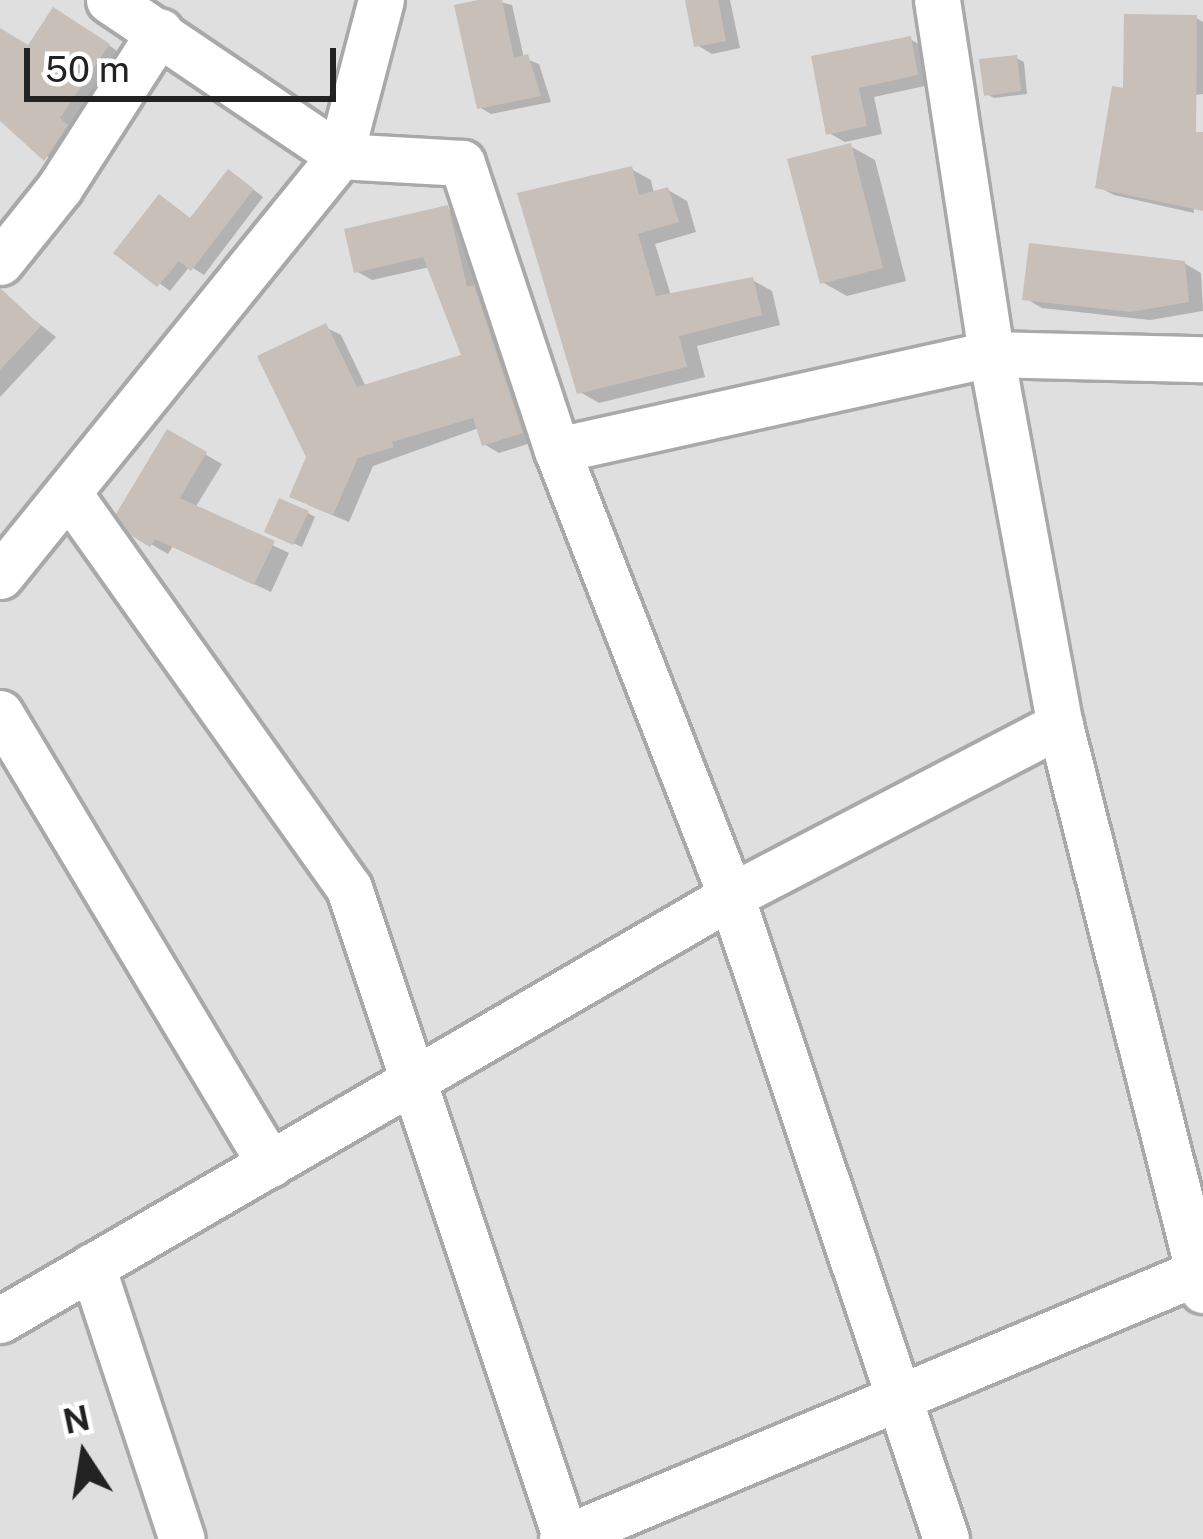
<!DOCTYPE html>
<style>
body{margin:0}
#map{position:relative;width:1203px;height:1539px;overflow:hidden;background:#f2efe9;font-family:"Public Sans",sans-serif}
div>[style]{position:absolute}
[style*='--x']{left:calc(var(--x)*1px);top:calc(var(--y)*1px);width:calc(var(--w)*1px);rotate:calc(var(--a)*1deg)}
.residential>*{inset:0;background:#e0dfdf}
.shadow>*{inset:0;background:#0003}
.building>*{inset:0;background:#c7bfb8}
.roads{filter:drop-shadow(3px 0 #a9a9a9) drop-shadow(-3px 0 #a9a9a9) drop-shadow(0 3px #a9a9a9) drop-shadow(0 -3px #a9a9a9)}
.street>*{height:45px;margin:-22.5px;padding:0 22.5px;transform-origin:22.5px;border-radius:22.5px;background:#fff}
span{translate:-50% -50%;white-space:nowrap;text-align:center;line-height:1.15;-webkit-text-stroke:10px #fff;paint-order:stroke}
.north{position:absolute;left:24px;top:1395px;width:120px;height:120px;-webkit-text-stroke:9px #fff;paint-order:stroke;rotate:348deg;font-size:33px;font-weight:700;line-height:48px;text-align:center;color:#222}
.north::after{content:'';display:block;margin:auto;width:42px;height:54px;background:#222;clip-path:polygon(50% 0,100% 100%,50% 72%,0 100%)}
.scale{position:absolute;left:24px;top:48px;width:312px;height:54px;box-sizing:border-box;border:6px solid #222;border-top:0;padding-left:15px;font-size:36px;line-height:42px;white-space:nowrap;color:#222;-webkit-text-stroke:9px #fff;paint-order:stroke}
</style>
<div id="map">
<div class="residential">
<i style="clip-path:polygon(0 0,1203px 0,1203px 1539px,0 1539px)"></i>
</div>
<div class="shadow">
<i style="clip-path:polygon(492px 0,512px 5px,524px 58px,539px 64px,551px 102px,491px 114px,479px 107px)"></i>
<i style="clip-path:polygon(688px 0,730px 0,740px 48px,712px 54px,697px 45px)"></i>
<i style="clip-path:polygon(68px 18px,116px 50px,116px 61px,59px 166px,0 117px,0 31px,29px 48px)"></i>
<i style="clip-path:polygon(1196px 18px,1203px 22px,1203px 94px,1184px 97px,1194px 213px,1114px 195px,1098px 187px,1126px 91px)"></i>
<i style="clip-path:polygon(910px 39px,927px 49px,934px 84px,874px 97px,882px 134px,845px 142px,829px 133px,814px 59px)"></i>
<i style="clip-path:polygon(1016px 58px,1024px 62px,1027px 94px,994px 98px,987px 94px)"></i>
<i style="clip-path:polygon(850px 146px,875px 160px,906px 281px,847px 296px,822px 282px)"></i>
<i style="clip-path:polygon(631px 169px,651px 180px,654px 194px,668px 190px,687px 201px,696px 232px,655px 244px,672px 299px,752px 280px,772px 291px,780px 325px,697px 346px,705px 377px,599px 403px,580px 392px)"></i>
<i style="clip-path:polygon(240px 179px,263px 197px,204px 275px,190px 266px,170px 291px,118px 252px,191px 220px)"></i>
<i style="clip-path:polygon(447px 208px,462px 217px,480px 295px,490px 301px,537px 441px,499px 453px,484px 444px,479px 428px,373px 466px,349px 522px,308px 505px,325px 327px,341px 335px,366px 387px,465px 357px,430px 267px,372px 280px,356px 271px)"></i>
<i style="clip-path:polygon(1184px 263px,1201px 273px,1203px 311px,1150px 320px,1042px 308px,1025px 298px)"></i>
<i style="clip-path:polygon(15px 305px,56px 337px,0 397px,0 322px)"></i>
<i style="clip-path:polygon(168px 433px,222px 464px,195px 508px,289px 553px,271px 592px,173px 546px,168px 554px,134px 534px)"></i>
<i style="clip-path:polygon(308px 513px,315px 517px,302px 547px,275px 535px)"></i>
</div>
<div class="building">
<i style="clip-path:polygon(478px 0,502px 0,514px 58px,528px 54px,541px 96px,477px 109px,454px 5px)"></i>
<i style="clip-path:polygon(685px 0,718px 0,726px 41px,694px 47px)"></i>
<i style="clip-path:polygon(53px 7px,110px 44px,60px 118px,68px 125px,44px 161px,0 121px,0 28px,28px 45px)"></i>
<i style="clip-path:polygon(1124px 14px,1197px 15px,1196px 132px,1203px 132px,1203px 211px,1095px 188px,1112px 86px,1123px 88px)"></i>
<i style="clip-path:polygon(911px 36px,918px 75px,859px 88px,867px 126px,826px 135px,811px 56px)"></i>
<i style="clip-path:polygon(1017px 55px,1021px 91px,984px 96px,979px 59px)"></i>
<i style="clip-path:polygon(851px 143px,883px 268px,820px 284px,787px 159px)"></i>
<i style="clip-path:polygon(632px 166px,639px 195px,668px 187px,679px 222px,638px 234px,656px 296px,753px 277px,762px 315px,679px 336px,687px 367px,577px 394px,517px 193px)"></i>
<i style="clip-path:polygon(228px 169px,254px 189px,191px 271px,179px 261px,157px 287px,113px 253px,159px 194px,190px 218px)"></i>
<i style="clip-path:polygon(448px 205px,467px 287px,474px 285px,523px 433px,482px 446px,473px 418px,392px 442px,394px 447px,358px 458px,333px 515px,289px 497px,306px 457px,257px 356px,326px 323px,357px 387px,461px 355px,423px 257px,354px 273px,344px 229px)"></i>
<i style="clip-path:polygon(1029px 243px,1185px 261px,1189px 302px,1131px 312px,1022px 300px)"></i>
<i style="clip-path:polygon(0 288px,41px 326px,0 370px)"></i>
<i style="clip-path:polygon(167px 429px,207px 452px,180px 498px,275px 541px,254px 585px,155px 539px,150px 547px,132px 536px,116px 514px)"></i>
<i style="clip-path:polygon(279px 498px,309px 511px,293px 545px,264px 532px)"></i>
</div>
<div class="roads">
<div class="street">
<i style="--x:109;--y:0;--w:279;--a:34"></i>
<i style="--x:340;--y:156;--w:161;--a:-75.3"></i>
<i style="--x:937;--y:0;--w:358;--a:81.3"></i>
<i style="--x:991;--y:354;--w:377;--a:79.5"></i>
<i style="--x:1060;--y:725;--w:583;--a:75.8"></i>
<i style="--x:0;--y:262;--w:96;--a:-51.3"></i>
<i style="--x:60;--y:187;--w:185;--a:-57.3"></i>
<i style="--x:557;--y:450;--w:444;--a:-12.5"></i>
<i style="--x:991;--y:354;--w:212;--a:1.4"></i>
<i style="--x:69;--y:494;--w:483;--a:54.6"></i>
<i style="--x:349;--y:888;--w:686;--a:71.57"></i>
<i style="--x:0;--y:576;--w:540;--a:-51.01"></i>
<i style="--x:340;--y:156;--w:122;--a:3.3"></i>
<i style="--x:462;--y:163;--w:302;--a:71.7"></i>
<i style="--x:557;--y:450;--w:479;--a:68.7"></i>
<i style="--x:731;--y:896;--w:678;--a:71.51"></i>
<i style="--x:0;--y:713;--w:526;--a:59.09"></i>
<i style="--x:92;--y:1266;--w:287;--a:71.8"></i>
<i style="--x:0;--y:1320;--w:845;--a:-30.11"></i>
<i style="--x:731;--y:896;--w:371;--a:-27.5"></i>
<i style="--x:562;--y:1539;--w:695;--a:-22.77"></i>
</div>
</div>
<div class="north">N</div>
<div class="scale">50 m</div>
</div>
